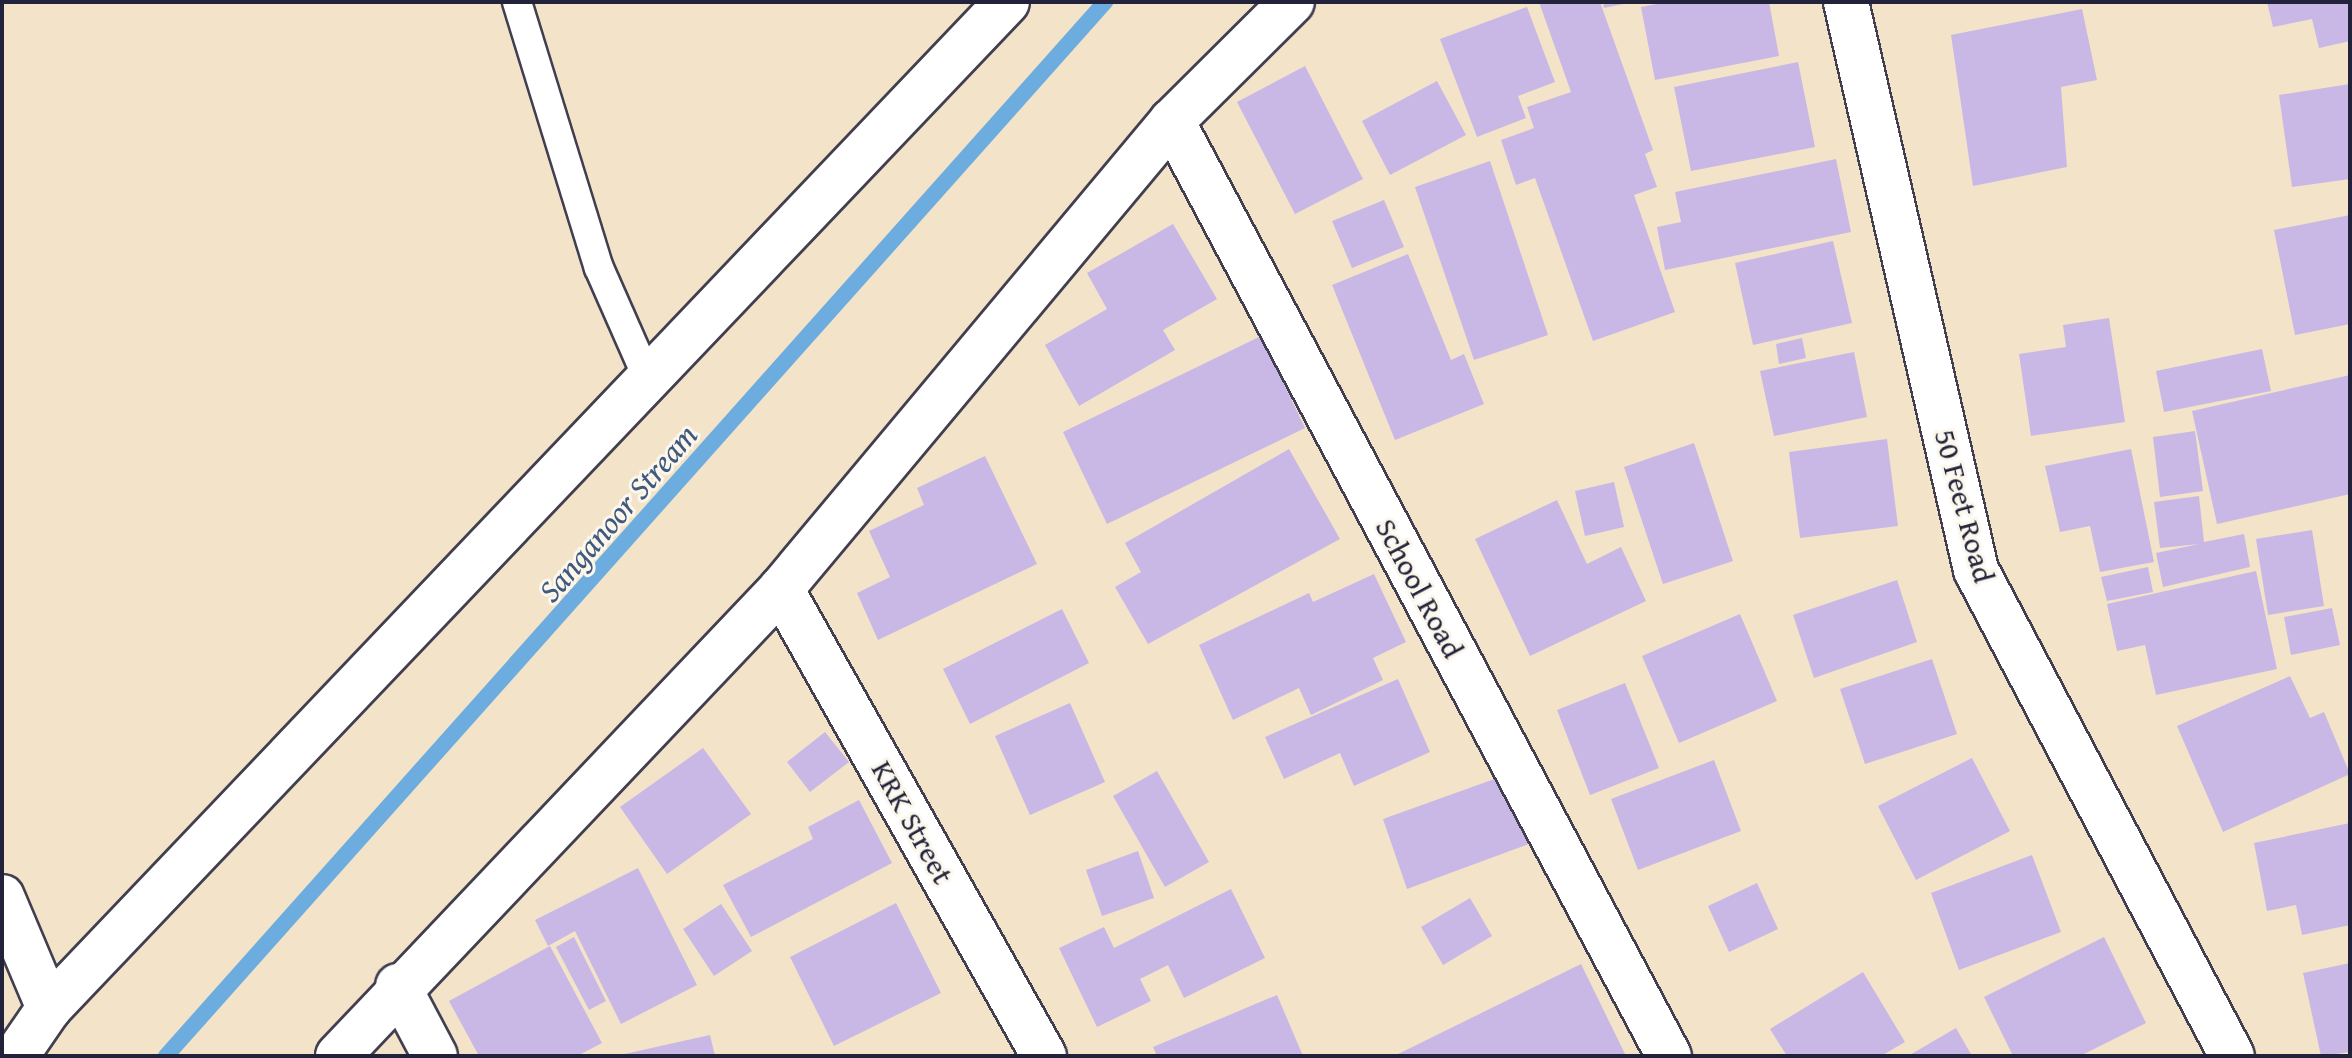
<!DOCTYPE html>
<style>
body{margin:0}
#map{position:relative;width:2352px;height:1058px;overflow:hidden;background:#f3e3c8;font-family:"Gentium Book Plus",serif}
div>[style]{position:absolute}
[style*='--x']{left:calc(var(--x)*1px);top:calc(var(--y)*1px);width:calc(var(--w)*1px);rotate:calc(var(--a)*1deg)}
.stream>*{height:16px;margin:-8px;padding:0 8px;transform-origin:8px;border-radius:8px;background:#6cacdf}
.building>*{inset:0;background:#c9b8e6}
.roads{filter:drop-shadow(2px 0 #413f50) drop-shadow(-2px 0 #413f50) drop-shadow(0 2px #413f50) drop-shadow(0 -2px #413f50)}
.lane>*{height:28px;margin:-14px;padding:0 14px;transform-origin:14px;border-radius:14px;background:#fff}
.street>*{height:44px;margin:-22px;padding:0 22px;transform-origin:22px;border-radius:22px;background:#fff}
span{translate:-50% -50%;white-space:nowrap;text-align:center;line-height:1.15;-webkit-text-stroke:6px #fbf7ec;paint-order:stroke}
.street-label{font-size:30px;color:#22223b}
.water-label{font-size:32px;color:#40597d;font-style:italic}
.frame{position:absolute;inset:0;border:4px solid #22223b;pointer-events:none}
</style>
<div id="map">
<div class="stream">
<i style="--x:166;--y:1056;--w:1412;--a:-48.3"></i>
</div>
<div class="building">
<i style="clip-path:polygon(1539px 2px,1600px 2px,1653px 150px,1645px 154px,1657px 187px,1634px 195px,1675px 312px,1593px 341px,1535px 178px,1516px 185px,1501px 140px,1534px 128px,1527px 107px,1571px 92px)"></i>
<i style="clip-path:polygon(1603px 2px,1628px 2px,1628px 3px,1604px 8px)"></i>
<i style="clip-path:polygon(1667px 2px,1769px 2px,1779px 56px,1655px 80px,1641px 7px)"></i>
<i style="clip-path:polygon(2267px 2px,2350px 2px,2350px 41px,2319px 48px,2312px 19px,2273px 27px)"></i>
<i style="clip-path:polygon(1527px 7px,1555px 82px,1518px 96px,1526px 118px,1477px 137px,1440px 39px)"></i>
<i style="clip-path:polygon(2082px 9px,2097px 80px,2061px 87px,2067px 167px,1973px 186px,1951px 35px)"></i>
<i style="clip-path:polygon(1798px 62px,1815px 147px,1691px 171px,1674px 87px)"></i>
<i style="clip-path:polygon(1305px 66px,1363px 179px,1295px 214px,1237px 102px)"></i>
<i style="clip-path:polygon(1437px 81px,1466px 135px,1390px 175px,1362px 121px)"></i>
<i style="clip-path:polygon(2350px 84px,2350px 179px,2292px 187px,2279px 95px)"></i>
<i style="clip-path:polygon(1836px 159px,1851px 232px,1665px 270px,1657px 227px,1681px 222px,1675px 192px)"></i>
<i style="clip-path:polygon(1490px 161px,1548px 335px,1474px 360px,1415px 187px)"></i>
<i style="clip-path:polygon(1384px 200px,1404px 247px,1352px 268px,1332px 221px)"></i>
<i style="clip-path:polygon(2350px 215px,2350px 324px,2295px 335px,2274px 230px)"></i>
<i style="clip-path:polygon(1173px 224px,1217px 299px,1163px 330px,1175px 350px,1079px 406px,1045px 345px,1107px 309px,1087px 273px)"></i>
<i style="clip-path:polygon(1833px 241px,1852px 323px,1753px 345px,1735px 263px)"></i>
<i style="clip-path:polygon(1408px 254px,1451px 360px,1464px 354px,1484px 404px,1395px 440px,1332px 285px)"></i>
<i style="clip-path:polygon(2109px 318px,2125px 422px,2031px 436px,2019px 354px,2066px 347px,2063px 325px)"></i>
<i style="clip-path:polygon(1261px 336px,1305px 428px,1107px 524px,1063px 432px)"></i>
<i style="clip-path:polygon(1802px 338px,1806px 358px,1779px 364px,1776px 344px)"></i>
<i style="clip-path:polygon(2262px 349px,2271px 391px,2164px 412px,2156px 371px)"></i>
<i style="clip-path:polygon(1854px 352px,1867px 417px,1774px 436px,1760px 371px)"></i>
<i style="clip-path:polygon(2350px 375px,2350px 494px,2217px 524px,2192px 411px)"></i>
<i style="clip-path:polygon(2195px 431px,2203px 491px,2160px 497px,2153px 437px)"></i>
<i style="clip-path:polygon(1887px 439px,1898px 526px,1800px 538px,1789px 452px)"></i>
<i style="clip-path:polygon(1694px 443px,1733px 561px,1663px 584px,1624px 467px)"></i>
<i style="clip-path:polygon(1289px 449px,1340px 539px,1148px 644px,1115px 587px,1141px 572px,1125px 543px)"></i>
<i style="clip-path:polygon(2131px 449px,2154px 562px,2100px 572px,2090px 526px,2060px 532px,2045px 466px)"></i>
<i style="clip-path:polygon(985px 456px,1037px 564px,878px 640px,857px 593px,890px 577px,869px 531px,924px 505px,917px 488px)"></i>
<i style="clip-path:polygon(1614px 482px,1624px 527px,1585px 536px,1575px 491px)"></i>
<i style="clip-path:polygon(2199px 496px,2204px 542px,2244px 534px,2250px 567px,2163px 587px,2156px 553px,2199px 544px,2160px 548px,2154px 502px)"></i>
<i style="clip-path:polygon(1557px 500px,1587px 564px,1621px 547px,1646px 601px,1530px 656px,1475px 539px)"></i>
<i style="clip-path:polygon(2312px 530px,2324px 606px,2268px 615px,2256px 539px)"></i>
<i style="clip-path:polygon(2148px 567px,2153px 592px,2107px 601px,2101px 577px)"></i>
<i style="clip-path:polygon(2256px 571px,2277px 669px,2156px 695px,2145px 645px,2117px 651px,2107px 604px)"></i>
<i style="clip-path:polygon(1374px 574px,1406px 642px,1373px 658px,1383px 680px,1311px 715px,1299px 688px,1233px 720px,1199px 645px,1309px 593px,1313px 602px)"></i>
<i style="clip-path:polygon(1897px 580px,1917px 642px,1814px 678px,1793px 615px)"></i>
<i style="clip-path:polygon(2332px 608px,2340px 645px,2291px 655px,2284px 617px)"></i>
<i style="clip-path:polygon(1062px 609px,1089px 663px,970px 724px,943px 669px)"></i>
<i style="clip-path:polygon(1740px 614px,1777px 701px,1679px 743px,1642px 656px)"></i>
<i style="clip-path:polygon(1932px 659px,1957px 734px,1865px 764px,1840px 689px)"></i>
<i style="clip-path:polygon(2290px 676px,2310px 718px,2324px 712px,2350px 774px,2223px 832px,2177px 726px)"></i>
<i style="clip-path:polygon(1398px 679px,1430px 752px,1354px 786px,1340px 753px,1284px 779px,1265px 737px)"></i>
<i style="clip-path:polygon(1625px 683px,1659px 768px,1590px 795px,1557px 710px)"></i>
<i style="clip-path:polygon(1070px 703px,1105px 782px,1030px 815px,995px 736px)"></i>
<i style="clip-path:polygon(825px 732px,849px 762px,810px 792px,787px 762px)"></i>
<i style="clip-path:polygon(703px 748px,751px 814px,667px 874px,620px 807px)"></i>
<i style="clip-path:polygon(1972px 758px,2010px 831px,1916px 880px,1878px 806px)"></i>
<i style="clip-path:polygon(1714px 760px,1741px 831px,1638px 870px,1611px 799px)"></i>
<i style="clip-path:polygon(1157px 771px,1209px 862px,1165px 887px,1113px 796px)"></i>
<i style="clip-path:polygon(1500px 777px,1510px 803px,1530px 796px,1545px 838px,1407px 889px,1383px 819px)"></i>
<i style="clip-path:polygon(859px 800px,892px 863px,751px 937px,723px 885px,813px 839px,808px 827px)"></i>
<i style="clip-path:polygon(2350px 823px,2350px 925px,2302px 935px,2296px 905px,2267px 911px,2254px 843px)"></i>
<i style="clip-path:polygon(1138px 851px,1154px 898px,1102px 916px,1086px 870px)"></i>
<i style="clip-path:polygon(2032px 855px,2061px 932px,1959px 970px,1931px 893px)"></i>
<i style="clip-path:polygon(638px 868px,697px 985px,621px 1024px,575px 931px,548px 946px,535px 920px)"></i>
<i style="clip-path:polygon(1757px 883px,1778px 929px,1729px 952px,1708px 906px)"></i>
<i style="clip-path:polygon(1231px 889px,1265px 958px,1184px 998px,1168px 965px,1140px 979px,1151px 1001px,1097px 1027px,1059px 948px,1104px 927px,1114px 948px)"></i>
<i style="clip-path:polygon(1470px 898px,1492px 936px,1443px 965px,1421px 927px)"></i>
<i style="clip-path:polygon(896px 903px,941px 993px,834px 1046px,790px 957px)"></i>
<i style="clip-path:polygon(721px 904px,752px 951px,714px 976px,683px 929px)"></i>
<i style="clip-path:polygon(574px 937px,606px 1001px,589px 1010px,556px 947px)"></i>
<i style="clip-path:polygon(2104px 937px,2146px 1023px,2080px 1056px,2013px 1056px,1984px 997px)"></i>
<i style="clip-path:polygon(550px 946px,602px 1043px,577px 1056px,479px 1056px,449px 1001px)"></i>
<i style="clip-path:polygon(2350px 963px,2350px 1052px,2321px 1056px,2303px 973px)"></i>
<i style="clip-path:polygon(1581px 964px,1626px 1056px,1394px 1056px)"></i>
<i style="clip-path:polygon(1863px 972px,1905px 1042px,1881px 1056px,1787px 1056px,1770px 1029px)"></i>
<i style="clip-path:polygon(1277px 995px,1303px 1056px,1157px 1056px,1153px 1047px)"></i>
<i style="clip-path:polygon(1956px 1028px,1972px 1056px,1908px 1056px)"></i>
<i style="clip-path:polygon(710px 1035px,715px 1056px,620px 1056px,620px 1055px)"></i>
</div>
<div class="roads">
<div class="lane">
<i style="--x:517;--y:2;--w:278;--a:72.9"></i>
<i style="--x:599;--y:268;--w:121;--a:66.2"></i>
</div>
<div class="street">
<i style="--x:1846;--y:2;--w:583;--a:77.11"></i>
<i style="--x:1976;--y:570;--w:549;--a:62.22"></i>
<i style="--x:1172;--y:121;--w:1059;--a:62.01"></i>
<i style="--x:781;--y:589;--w:536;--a:60.61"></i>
<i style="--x:2;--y:897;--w:121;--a:67.1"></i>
<i style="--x:398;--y:986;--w:79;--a:62.1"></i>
<i style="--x:16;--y:1056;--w:58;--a:-55.5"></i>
<i style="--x:49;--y:1008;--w:1389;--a:-46.4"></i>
<i style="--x:338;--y:1056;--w:644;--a:-46.51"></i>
<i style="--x:781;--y:589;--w:610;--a:-50.12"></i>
<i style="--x:1172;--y:121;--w:169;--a:-44.8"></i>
</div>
</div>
<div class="street-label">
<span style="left:1965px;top:506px;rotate:75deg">50 Feet Road</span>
<span style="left:1420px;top:588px;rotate:62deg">School Road</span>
<span style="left:913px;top:822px;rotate:61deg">KRK Street</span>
</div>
<div class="water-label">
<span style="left:618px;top:513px;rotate:-49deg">Sanganoor Stream</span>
</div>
<div class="frame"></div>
</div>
